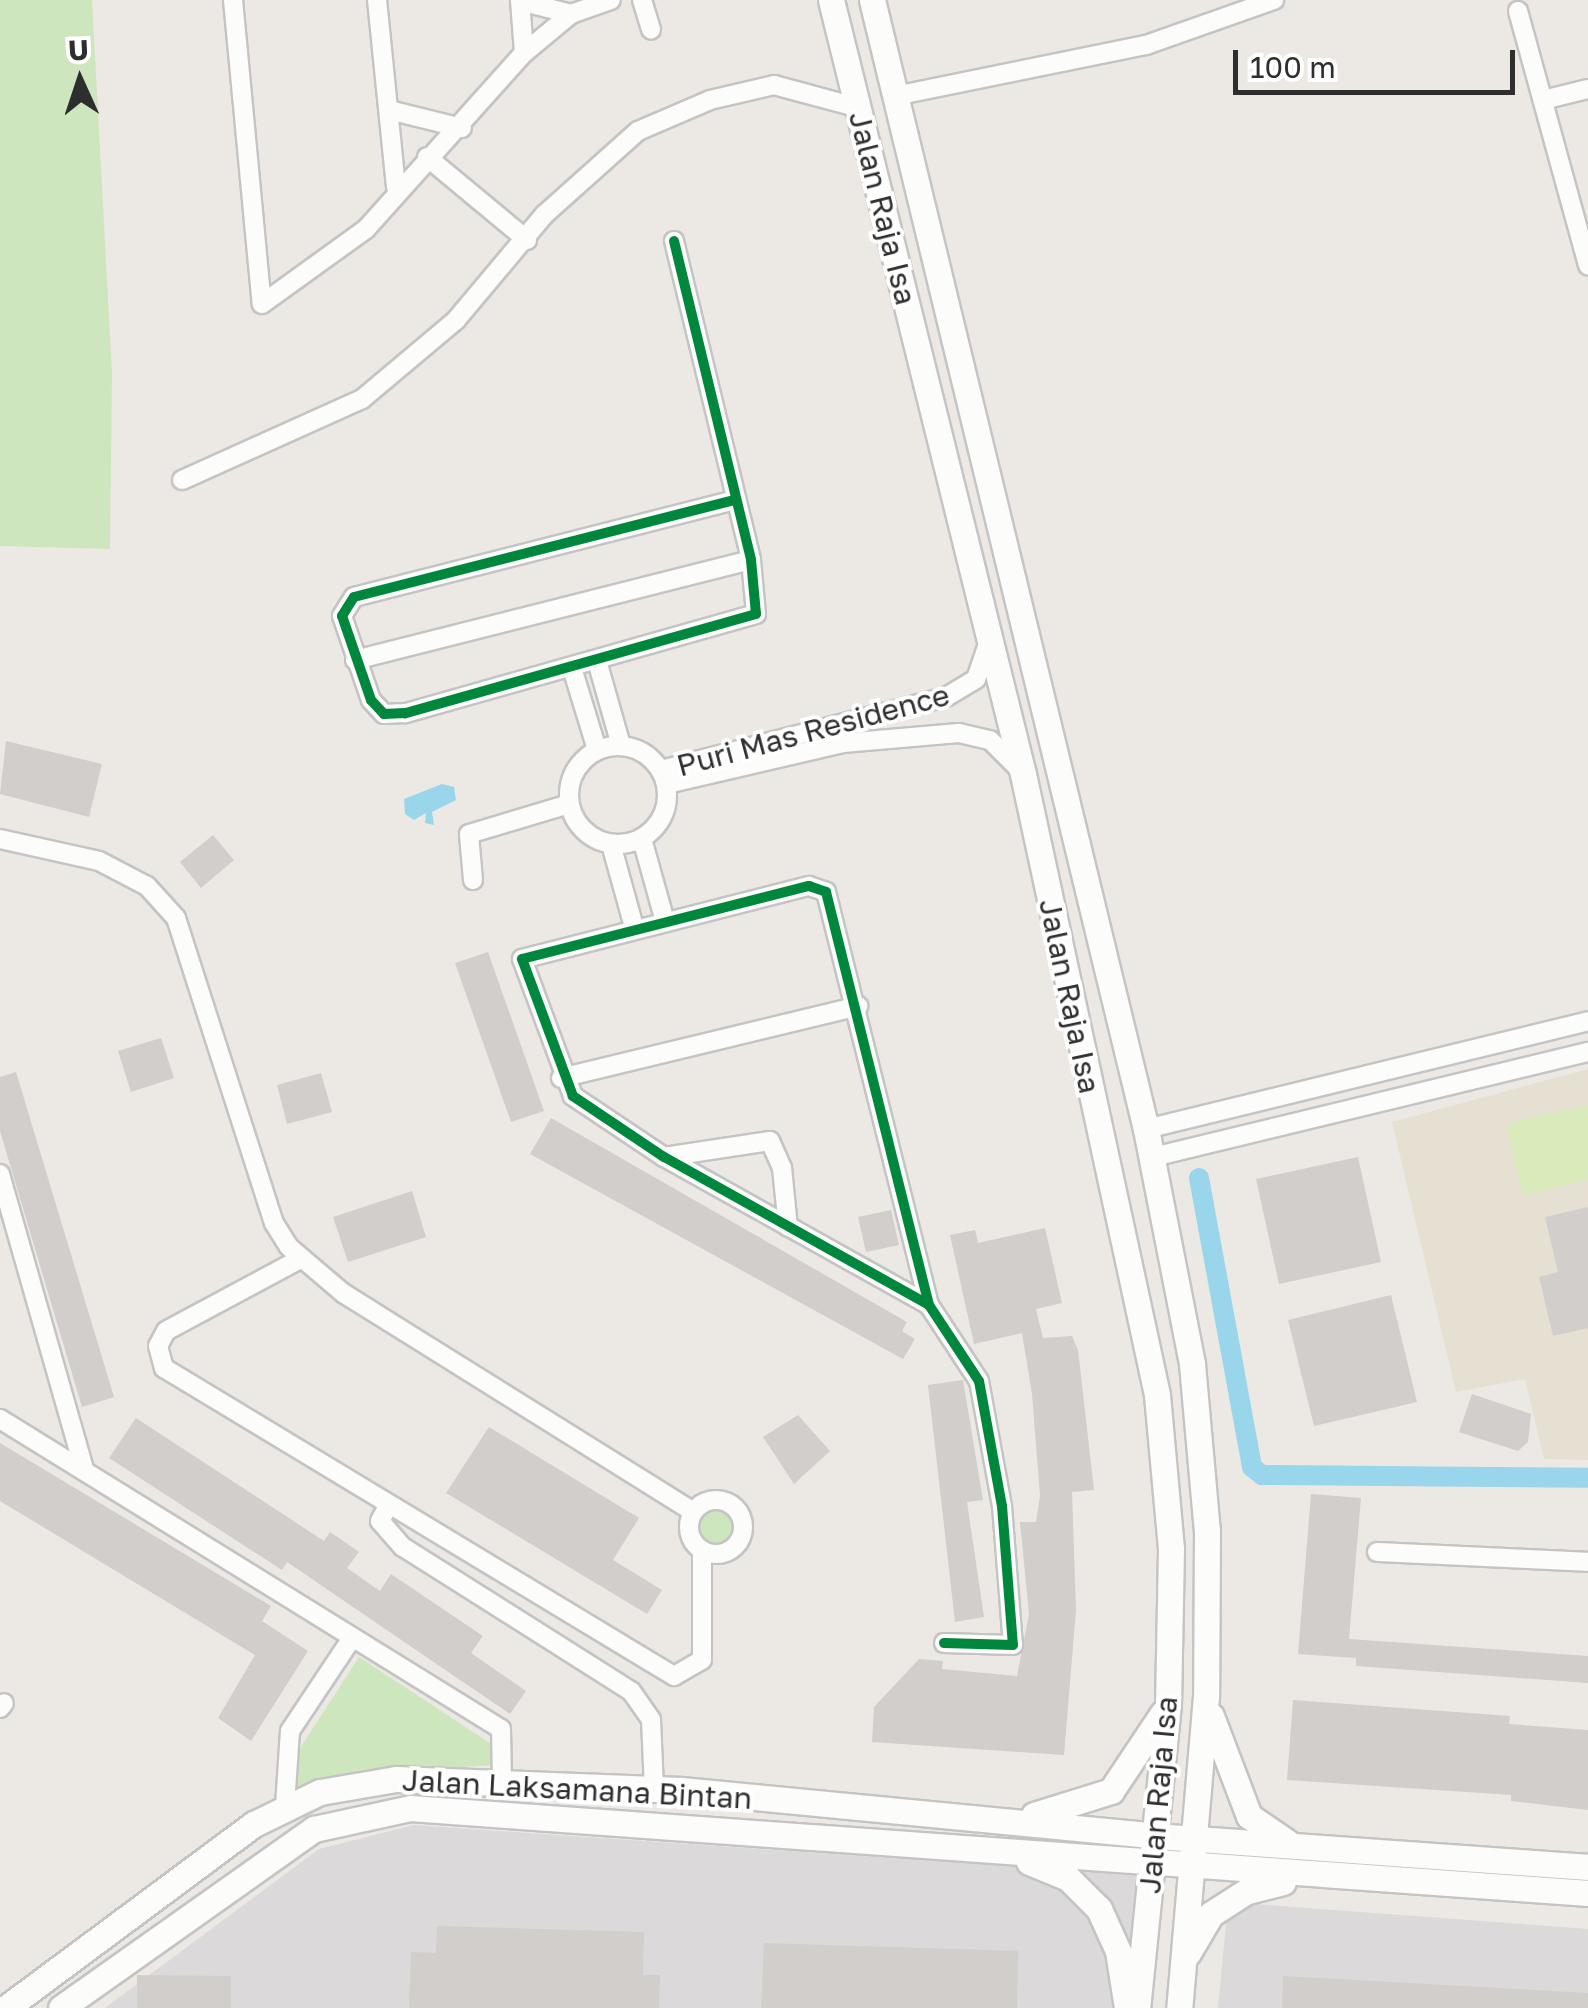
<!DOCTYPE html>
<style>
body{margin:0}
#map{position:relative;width:1588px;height:2008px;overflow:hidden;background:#ece8e4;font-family:"Golos Text",sans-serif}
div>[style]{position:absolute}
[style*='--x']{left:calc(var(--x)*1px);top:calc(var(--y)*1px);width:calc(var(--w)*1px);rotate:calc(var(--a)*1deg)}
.industrial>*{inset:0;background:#dcd9db}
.education>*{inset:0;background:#e6e0d3}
.green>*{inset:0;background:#cee6be}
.round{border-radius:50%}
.pitch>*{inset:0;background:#d9eabb}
.water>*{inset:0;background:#99d6ec}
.canal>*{height:20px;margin:-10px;padding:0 10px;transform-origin:10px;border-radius:10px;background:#99d6ec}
.building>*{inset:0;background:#d1cecb}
.roads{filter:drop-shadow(2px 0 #c5c4c5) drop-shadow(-2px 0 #c5c4c5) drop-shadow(0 2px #c5c4c5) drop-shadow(0 -2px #c5c4c5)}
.minor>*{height:18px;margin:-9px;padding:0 9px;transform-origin:9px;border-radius:9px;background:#fcfcfb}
.minor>.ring{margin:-9px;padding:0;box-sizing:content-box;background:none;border:18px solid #fcfcfb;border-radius:50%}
.secondary>*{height:25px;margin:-12.5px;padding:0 12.5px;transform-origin:12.5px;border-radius:12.5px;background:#fcfcfb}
.cycleway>*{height:10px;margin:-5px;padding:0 5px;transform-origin:5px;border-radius:5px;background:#00873e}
span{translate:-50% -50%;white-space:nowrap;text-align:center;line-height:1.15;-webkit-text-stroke:8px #fff;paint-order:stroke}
.street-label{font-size:30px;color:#2e2e2e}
.north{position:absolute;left:30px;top:30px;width:100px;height:100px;-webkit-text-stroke:8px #fff;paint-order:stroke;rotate:357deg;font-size:28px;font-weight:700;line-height:40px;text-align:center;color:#2e2e2e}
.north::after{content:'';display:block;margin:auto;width:35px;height:45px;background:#2e2e2e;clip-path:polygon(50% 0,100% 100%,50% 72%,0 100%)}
.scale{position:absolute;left:1233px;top:50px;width:282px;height:45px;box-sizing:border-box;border:5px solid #2e2e2e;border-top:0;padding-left:12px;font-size:30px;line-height:35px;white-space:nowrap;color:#2e2e2e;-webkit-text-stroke:8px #fff;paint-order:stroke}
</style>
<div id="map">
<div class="industrial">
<i style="clip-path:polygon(414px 1825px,1138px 1875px,1125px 2008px,105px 2008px,319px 1849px)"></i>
<i style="clip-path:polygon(1228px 1902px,1588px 1929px,1588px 2008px,1218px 2008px)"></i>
</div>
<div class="education">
<i style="clip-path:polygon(1588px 1069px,1588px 1460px,1544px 1459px,1525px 1379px,1456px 1392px,1392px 1122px)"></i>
</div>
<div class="green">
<i style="clip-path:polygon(0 0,92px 0,112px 373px,110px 549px,0 546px)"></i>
<i class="round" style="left:700px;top:1510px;width:34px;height:34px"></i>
<i style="clip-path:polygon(359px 1657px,499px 1749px,495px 1765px,393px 1771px,300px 1793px,291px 1762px)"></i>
</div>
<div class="pitch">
<i style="clip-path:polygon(1588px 1105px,1588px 1180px,1523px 1195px,1506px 1124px)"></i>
</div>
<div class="water">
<i style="clip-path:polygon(442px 784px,454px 787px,456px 800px,432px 812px,434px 825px,425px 823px,426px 813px,414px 820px,405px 814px,404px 799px)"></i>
</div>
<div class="canal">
<i style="--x:1199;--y:1178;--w:294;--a:79.6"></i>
<i style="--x:1252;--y:1467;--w:13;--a:39"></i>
<i style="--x:1262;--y:1475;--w:326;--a:0.5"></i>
</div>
<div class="building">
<i style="clip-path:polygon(6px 741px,102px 764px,89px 817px,0 794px)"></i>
<i style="clip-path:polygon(213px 835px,234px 860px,201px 888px,180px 862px)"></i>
<i style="clip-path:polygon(488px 952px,544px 1111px,511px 1122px,455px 963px)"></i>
<i style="clip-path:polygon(161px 1038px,174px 1078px,131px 1092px,118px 1051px)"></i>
<i style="clip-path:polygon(16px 1072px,114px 1397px,82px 1407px,0 1131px,0 1077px)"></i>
<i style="clip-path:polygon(321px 1073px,332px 1112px,287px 1124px,277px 1085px)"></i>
<i style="clip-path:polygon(551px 1118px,907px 1322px,902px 1331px,915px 1339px,903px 1359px,530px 1154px)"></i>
<i style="clip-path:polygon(1358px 1157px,1381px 1262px,1279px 1284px,1256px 1179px)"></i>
<i style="clip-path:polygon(412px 1191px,426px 1237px,348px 1262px,333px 1217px)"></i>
<i style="clip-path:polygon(1588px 1207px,1588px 1328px,1553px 1336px,1539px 1277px,1558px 1272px,1545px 1217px)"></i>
<i style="clip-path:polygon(891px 1210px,899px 1245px,866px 1252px,858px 1217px)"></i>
<i style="clip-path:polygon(1045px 1228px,1062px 1303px,1036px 1309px,1043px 1338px,1072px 1336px,1078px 1350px,1094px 1490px,1072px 1492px,1076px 1610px,1064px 1755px,872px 1742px,874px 1707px,919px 1659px,943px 1661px,942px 1669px,1017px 1676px,1029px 1614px,1020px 1522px,1036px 1522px,1040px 1496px,1032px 1394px,1022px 1333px,974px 1344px,950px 1235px,975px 1230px,978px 1243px)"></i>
<i style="clip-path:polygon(1391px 1295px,1417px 1402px,1314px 1426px,1288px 1320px)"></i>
<i style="clip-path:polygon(963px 1380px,983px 1500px,967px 1502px,984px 1617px,955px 1622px,928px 1385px)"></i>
<i style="clip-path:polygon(1472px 1394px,1531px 1414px,1528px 1442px,1518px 1451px,1459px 1432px)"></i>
<i style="clip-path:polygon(798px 1415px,830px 1451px,794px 1484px,763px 1437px)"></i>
<i style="clip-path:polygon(136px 1418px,324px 1541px,330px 1532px,359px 1552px,347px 1568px,380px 1591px,391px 1574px,483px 1636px,471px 1653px,526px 1691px,510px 1714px,287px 1562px,282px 1570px,109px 1458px)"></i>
<i style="clip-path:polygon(489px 1427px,639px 1518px,613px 1560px,662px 1590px,647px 1614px,446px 1493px)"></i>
<i style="clip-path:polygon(0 1443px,271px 1606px,262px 1621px,308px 1651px,251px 1741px,218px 1718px,255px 1655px,0 1501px)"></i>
<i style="clip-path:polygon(1311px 1494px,1361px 1498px,1349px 1639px,1588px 1656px,1588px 1683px,1356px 1666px,1356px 1658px,1298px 1654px)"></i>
<i style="clip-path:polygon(1293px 1700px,1510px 1716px,1509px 1724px,1588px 1730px,1588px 1810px,1511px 1801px,1511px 1795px,1287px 1780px)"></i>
<i style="clip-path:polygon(437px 1926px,644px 1932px,643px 1975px,660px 1975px,659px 2008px,409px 2008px,411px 1952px,436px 1953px)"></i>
<i style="clip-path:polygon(764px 1943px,1018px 1951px,1017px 2008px,761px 2008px)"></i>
<i style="clip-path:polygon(137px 1975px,231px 1976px,231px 2008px,137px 2008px)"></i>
<i style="clip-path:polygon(1283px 1976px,1588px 1993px,1588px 2008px,1282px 2008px)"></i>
</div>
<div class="roads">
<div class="minor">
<i style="--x:233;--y:0;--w:305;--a:84.6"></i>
<i style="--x:262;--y:304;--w:128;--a:-35.8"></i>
<i style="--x:366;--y:229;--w:237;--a:-48.1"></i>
<i style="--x:524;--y:53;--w:61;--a:-39.7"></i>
<i style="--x:571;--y:14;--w:42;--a:-19.3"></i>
<i style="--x:377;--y:0;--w:188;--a:84.2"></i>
<i style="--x:520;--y:0;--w:53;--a:85.7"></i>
<i style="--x:642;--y:0;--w:31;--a:73"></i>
<i style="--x:520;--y:1;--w:53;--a:14.3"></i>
<i style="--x:1518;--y:11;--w:264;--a:74.6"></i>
<i style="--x:895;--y:96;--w:256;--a:-11.5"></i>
<i style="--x:1146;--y:45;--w:136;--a:-19.4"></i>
<i style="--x:1543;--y:100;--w:46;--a:-13.7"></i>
<i style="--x:389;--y:110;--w:75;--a:13.9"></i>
<i style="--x:427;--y:157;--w:130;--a:39.7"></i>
<i style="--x:674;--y:241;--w:328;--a:76.4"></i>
<i style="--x:751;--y:560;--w:54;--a:84.7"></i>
<i style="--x:756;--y:614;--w:365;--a:164.2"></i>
<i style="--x:405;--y:713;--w:21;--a:177"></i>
<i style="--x:384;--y:714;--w:19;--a:-133"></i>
<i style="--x:371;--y:700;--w:89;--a:-109"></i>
<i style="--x:342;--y:616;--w:22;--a:-58"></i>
<i style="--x:354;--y:597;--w:392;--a:-14.3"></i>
<i style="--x:182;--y:480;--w:197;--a:-24.2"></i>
<i style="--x:362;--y:399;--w:123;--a:-40"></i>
<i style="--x:456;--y:320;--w:137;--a:-50"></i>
<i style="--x:544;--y:215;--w:126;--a:-41.8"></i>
<i style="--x:638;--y:131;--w:78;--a:-23.3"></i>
<i style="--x:710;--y:100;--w:66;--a:-13.2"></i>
<i style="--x:774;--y:85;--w:88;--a:15.1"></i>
<i style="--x:355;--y:660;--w:408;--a:-14.2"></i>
<i style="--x:597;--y:661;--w:87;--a:74.1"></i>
<i style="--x:572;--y:668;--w:86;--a:73"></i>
<i class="ring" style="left:569px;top:746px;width:80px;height:80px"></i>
<i style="--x:661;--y:770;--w:294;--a:-14.4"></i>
<i style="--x:946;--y:697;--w:35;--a:-31"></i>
<i style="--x:976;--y:679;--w:40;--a:-71.1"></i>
<i style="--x:667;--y:784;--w:181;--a:-13.1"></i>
<i style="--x:843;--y:743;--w:116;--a:-4.9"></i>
<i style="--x:959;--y:733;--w:32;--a:13"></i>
<i style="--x:990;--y:740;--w:42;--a:45"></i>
<i style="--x:0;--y:839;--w:101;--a:12.5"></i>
<i style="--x:99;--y:861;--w:54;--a:27.5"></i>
<i style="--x:147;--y:886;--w:43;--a:47.8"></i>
<i style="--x:176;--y:918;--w:320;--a:72.2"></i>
<i style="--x:274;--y:1223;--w:28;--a:58"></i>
<i style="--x:289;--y:1247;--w:71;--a:40.4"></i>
<i style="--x:343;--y:1293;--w:413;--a:32"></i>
<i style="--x:642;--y:839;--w:82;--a:74.4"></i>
<i style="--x:611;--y:844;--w:86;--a:74.5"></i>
<i style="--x:473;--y:880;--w:46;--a:-95"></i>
<i style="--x:469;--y:834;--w:104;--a:-16.7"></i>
<i style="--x:561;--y:1078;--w:306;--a:-13.6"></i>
<i style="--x:1146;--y:1129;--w:455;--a:-13.7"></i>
<i style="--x:664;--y:1157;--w:107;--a:-8.6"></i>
<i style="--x:770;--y:1141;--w:30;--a:66"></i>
<i style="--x:782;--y:1168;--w:59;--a:84.2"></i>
<i style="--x:1153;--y:1157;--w:447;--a:-13.6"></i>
<i style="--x:0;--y:1174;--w:306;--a:74.1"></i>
<i style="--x:302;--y:1258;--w:154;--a:151.8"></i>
<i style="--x:166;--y:1331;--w:17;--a:118"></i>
<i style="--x:158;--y:1346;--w:23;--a:75"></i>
<i style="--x:164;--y:1368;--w:596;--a:31.13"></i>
<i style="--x:674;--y:1676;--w:32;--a:-30"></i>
<i style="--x:702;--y:1660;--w:110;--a:-90"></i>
<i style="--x:929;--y:1305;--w:304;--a:-150.8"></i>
<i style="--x:664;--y:1157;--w:110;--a:-146.2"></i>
<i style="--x:573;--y:1096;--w:146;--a:-110.4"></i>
<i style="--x:522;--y:959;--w:296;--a:-14.3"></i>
<i style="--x:809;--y:886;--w:18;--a:19"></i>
<i style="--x:826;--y:892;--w:426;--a:76"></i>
<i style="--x:929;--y:1305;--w:91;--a:56.7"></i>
<i style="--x:979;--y:1381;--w:127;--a:79.6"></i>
<i style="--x:1002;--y:1506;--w:139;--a:85.5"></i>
<i style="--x:1013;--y:1645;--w:69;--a:-178.3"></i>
<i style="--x:0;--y:1419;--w:589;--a:31.75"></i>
<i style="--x:501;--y:1729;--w:51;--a:88.9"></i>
<i class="ring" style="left:689px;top:1500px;width:36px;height:36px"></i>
<i style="--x:388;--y:1506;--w:17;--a:118"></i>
<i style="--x:380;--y:1521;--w:35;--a:49"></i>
<i style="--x:403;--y:1547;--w:270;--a:32.3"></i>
<i style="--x:631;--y:1691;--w:35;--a:55"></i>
<i style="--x:651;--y:1720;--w:68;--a:87.5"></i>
<i style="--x:1377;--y:1552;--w:211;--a:2.7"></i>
<i style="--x:0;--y:1708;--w:6;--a:-51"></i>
<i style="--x:285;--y:1806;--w:75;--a:-86.2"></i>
<i style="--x:290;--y:1731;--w:112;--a:-56.3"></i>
</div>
<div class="secondary">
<i style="--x:831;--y:0;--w:797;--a:76.07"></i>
<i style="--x:1023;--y:774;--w:635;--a:77.82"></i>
<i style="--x:1157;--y:1395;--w:155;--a:84.8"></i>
<i style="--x:1171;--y:1549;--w:155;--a:91.1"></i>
<i style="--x:1168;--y:1704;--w:306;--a:95.8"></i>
<i style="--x:872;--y:0;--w:1162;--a:76.36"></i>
<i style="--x:1146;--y:1129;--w:239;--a:78.9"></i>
<i style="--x:1192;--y:1364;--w:168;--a:84.9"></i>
<i style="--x:1207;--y:1531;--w:165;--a:90.3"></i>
<i style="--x:1206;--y:1696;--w:313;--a:94.9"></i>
<i style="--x:1211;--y:1716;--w:107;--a:69.2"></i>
<i style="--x:1249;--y:1816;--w:46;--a:34.4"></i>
<i style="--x:1034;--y:1815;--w:81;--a:-17.3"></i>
<i style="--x:1111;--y:1791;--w:94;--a:-56.3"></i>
<i style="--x:1029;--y:1862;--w:42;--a:22.3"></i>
<i style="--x:1068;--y:1878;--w:44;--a:45"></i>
<i style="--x:1099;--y:1909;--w:46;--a:65.7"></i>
<i style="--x:1118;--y:1951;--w:58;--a:81"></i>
<i style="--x:1188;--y:1953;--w:45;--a:-59.5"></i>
<i style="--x:1211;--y:1914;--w:43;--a:-32.6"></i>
<i style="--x:1247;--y:1891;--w:37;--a:-14"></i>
<i style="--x:6;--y:2008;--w:309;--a:-36.6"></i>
<i style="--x:254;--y:1824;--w:73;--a:-25.9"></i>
<i style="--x:320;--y:1792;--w:77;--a:-9.7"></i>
<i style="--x:396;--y:1779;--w:285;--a:2.2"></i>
<i style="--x:681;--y:1790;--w:477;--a:5.5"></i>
<i style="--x:1156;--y:1836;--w:433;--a:4.1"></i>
<i style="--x:61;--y:2008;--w:310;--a:-35.3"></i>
<i style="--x:314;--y:1829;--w:98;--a:-12.3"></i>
<i style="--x:410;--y:1808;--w:1181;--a:4.13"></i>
</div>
</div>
<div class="cycleway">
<i style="--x:674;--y:241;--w:328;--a:76.4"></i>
<i style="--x:751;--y:560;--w:54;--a:84.7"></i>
<i style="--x:756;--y:614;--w:365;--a:164.2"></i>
<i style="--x:405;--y:713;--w:21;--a:177"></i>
<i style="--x:384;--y:714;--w:19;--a:-133"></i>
<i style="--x:371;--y:700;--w:89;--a:-109"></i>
<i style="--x:342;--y:616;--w:22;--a:-58"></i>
<i style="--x:354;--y:597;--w:392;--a:-14.3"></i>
<i style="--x:929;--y:1305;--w:304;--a:-150.8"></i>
<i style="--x:664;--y:1157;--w:110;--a:-146.2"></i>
<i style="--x:573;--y:1096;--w:146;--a:-110.4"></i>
<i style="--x:522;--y:959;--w:296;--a:-14.3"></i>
<i style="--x:809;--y:886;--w:18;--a:19"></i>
<i style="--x:826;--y:892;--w:426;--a:76"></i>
<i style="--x:929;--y:1305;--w:91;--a:56.7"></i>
<i style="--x:979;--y:1381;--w:127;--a:79.6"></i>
<i style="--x:1002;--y:1506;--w:139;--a:85.5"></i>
<i style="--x:1013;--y:1645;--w:69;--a:-178.3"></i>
</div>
<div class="street-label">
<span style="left:883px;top:208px;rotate:76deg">Jalan Raja Isa</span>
<span style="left:813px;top:730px;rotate:-15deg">Puri Mas Residence</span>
<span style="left:1070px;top:996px;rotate:78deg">Jalan Raja Isa</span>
<span style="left:577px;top:1789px;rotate:3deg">Jalan Laksamana Bintan</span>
<span style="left:1158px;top:1795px;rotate:-85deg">Jalan Raja Isa</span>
</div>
<div class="north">U</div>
<div class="scale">100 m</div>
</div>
